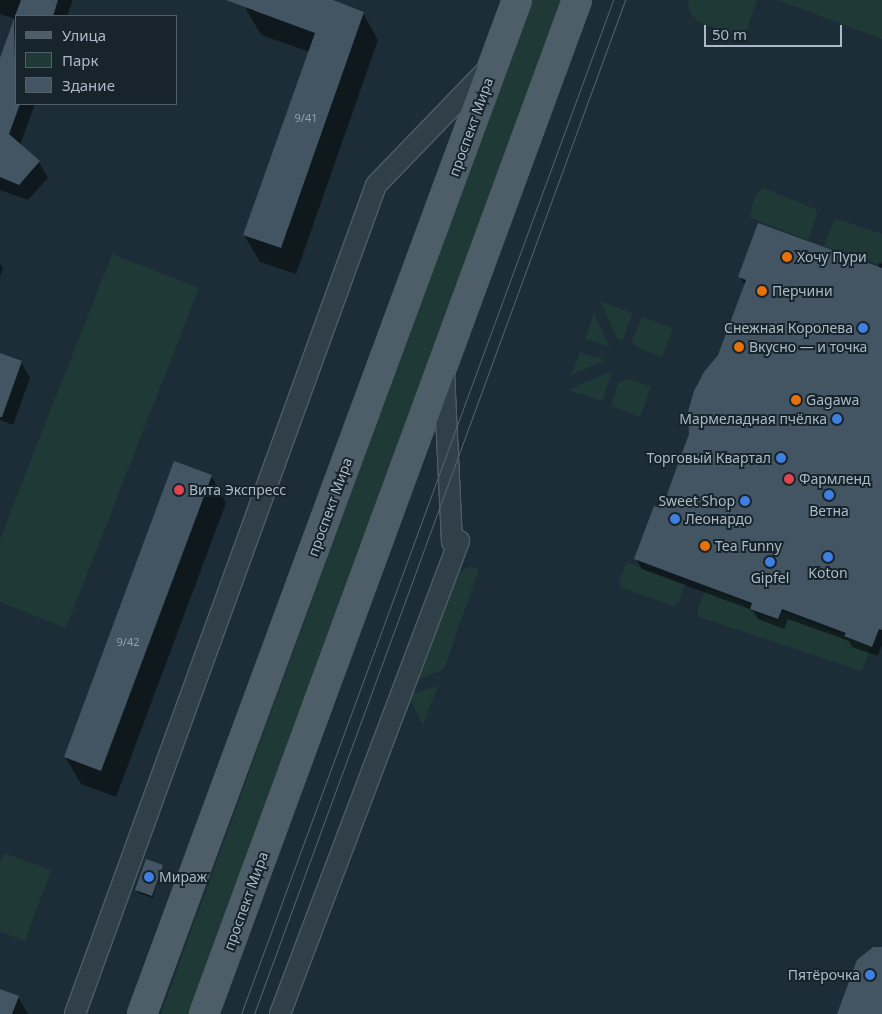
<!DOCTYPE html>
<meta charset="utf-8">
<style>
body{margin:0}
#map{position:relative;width:882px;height:1014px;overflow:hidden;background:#1d2d38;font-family:"Noto Sans",sans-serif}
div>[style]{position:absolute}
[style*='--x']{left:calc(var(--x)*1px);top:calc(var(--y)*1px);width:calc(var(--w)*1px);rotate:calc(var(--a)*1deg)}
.green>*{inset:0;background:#1f3937}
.shadow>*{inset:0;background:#0007}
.building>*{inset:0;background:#435562}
.roads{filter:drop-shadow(1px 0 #4e5d67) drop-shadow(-1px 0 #4e5d67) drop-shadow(0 1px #4e5d67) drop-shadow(0 -1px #4e5d67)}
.street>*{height:20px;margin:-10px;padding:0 10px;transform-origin:10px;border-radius:10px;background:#313f48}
.primary>*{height:28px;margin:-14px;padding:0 14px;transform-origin:14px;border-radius:14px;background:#4e5e69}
.tram>*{height:1px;margin:-0.5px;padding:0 0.5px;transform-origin:0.5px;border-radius:0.5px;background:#526470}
.dots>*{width:14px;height:14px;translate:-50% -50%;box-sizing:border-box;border:2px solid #17242c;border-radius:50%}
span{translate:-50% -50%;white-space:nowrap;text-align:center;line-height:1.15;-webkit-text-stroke:4px #17242c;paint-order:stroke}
.number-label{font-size:11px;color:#90a1ad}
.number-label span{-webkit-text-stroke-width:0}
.street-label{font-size:14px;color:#aabac6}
.poi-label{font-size:14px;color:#aabac6}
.left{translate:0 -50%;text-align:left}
.right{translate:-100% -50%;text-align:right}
.legend{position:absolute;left:15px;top:15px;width:162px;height:90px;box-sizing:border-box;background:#17242c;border:1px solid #52606a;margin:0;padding:6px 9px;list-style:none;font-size:15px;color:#aabac6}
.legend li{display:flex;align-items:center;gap:10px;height:25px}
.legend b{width:25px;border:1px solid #52606a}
.scale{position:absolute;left:704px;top:25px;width:138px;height:22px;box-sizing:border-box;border:2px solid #aabac6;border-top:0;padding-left:6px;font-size:15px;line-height:18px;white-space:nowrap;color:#aabac6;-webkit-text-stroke:4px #17242c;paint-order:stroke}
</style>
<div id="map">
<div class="green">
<i style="clip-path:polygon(531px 0,561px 0,191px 1014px,161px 1014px)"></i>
<i style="clip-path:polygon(688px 0,757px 0,744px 38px,698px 22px,689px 11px)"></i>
<i style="clip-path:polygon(778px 0,882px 0,882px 39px)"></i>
<i style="clip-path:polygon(764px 188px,815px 209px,817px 214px,808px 240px,749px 217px,756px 195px)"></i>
<i style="clip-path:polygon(841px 220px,882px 234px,882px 262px,877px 264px,824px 246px,834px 221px)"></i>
<i style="clip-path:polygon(112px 254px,199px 288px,66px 628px,0 602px,0 539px)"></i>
<i style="clip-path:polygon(600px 301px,632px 313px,623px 341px,618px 339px)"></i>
<i style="clip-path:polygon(594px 313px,610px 347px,585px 339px)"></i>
<i style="clip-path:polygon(642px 317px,673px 328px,662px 357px,638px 348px,632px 342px)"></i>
<i style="clip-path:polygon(580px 352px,605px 360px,571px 375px)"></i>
<i style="clip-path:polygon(606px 373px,611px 374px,602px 401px,568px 390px)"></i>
<i style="clip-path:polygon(629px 379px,651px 387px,640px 417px,611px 406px,619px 382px)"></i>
<i style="clip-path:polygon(627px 562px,685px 584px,678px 603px,673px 606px,621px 587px,619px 582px)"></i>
<i style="clip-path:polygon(471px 567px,479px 569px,444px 669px,415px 681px,457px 572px)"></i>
<i style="clip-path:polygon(706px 588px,750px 604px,749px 610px,778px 621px,782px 611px,871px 647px,862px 671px,699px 617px,697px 612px)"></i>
<i style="clip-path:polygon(438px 686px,423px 725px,408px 695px)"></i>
<i style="clip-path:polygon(4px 853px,51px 870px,25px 941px,0 932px,0 863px)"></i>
</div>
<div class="shadow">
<i style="clip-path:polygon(0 0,73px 0,67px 16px,16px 16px,16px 104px,35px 104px,20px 145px,39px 162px,48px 178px,28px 200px,0 190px,0 62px,16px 19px,0 14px)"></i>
<i style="clip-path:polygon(249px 0,329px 0,363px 13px,378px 40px,296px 274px,260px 262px,244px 235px,310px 52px,261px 35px,246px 9px)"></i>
<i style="clip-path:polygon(879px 263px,882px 264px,882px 645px,878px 656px,852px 647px,849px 641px,788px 619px,784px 629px,758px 619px,752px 610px,642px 569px,636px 559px,662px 510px,720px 356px,745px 286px,740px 277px,878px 268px)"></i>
<i style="clip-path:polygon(0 264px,3px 269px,0 276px)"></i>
<i style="clip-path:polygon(0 354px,21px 362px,30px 378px,13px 425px,0 420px)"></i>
<i style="clip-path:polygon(211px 476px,226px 503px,116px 797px,81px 784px,65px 757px)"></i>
<i style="clip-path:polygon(162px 866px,153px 898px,138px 893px,136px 890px)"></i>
<i style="clip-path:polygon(0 990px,18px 997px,28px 1014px,0 1014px)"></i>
</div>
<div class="building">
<i style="clip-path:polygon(21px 0,58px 0,53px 16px,15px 16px)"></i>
<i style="clip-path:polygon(226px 0,333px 0,364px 12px,281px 248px,243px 235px,315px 33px)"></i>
<i style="clip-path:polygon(14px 19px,16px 104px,20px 104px,9px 134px,40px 161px,19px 185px,0 177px,0 58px)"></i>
<i style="clip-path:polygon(758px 223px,882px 268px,882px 630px,879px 629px,872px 647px,844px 636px,846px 633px,782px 609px,778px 619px,750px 609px,752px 603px,634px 559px,654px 506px,662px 508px,689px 434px,688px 412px,694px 391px,704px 372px,718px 355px,746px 280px,738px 277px)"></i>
<i style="clip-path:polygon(0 353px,22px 361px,2px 417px,0 417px)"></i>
<i style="clip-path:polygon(174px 461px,212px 475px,101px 771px,64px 757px)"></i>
<i style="clip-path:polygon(146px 859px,163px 865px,152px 896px,135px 890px)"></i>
<i style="clip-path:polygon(873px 947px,882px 947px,882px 1014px,837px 1014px,857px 960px)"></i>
<i style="clip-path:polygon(0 989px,19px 996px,12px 1014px,0 1014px)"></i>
</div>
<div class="roads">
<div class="street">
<i style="--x:75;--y:1014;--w:882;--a:-70.04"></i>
<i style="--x:376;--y:185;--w:163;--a:-46"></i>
<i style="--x:280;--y:1014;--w:506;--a:-69.27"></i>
<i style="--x:459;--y:541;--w:7;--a:172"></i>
<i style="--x:452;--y:542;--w:170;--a:-92.7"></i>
</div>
<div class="primary">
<i style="--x:142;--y:1014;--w:1081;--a:-69.7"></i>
<i style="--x:204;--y:1014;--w:1080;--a:-69.8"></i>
</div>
</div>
<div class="tram">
<i style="--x:241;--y:1014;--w:1080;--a:-69.85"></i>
<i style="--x:254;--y:1014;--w:1080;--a:-69.9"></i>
</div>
<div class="dots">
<i style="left:787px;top:257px;background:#e8710a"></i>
<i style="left:762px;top:291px;background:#e8710a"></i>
<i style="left:863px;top:328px;background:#3f7fe0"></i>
<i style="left:739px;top:347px;background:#e8710a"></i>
<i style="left:796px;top:400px;background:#e8710a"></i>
<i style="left:837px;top:419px;background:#3f7fe0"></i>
<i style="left:781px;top:458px;background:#3f7fe0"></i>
<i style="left:789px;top:479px;background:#e0444e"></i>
<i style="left:179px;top:490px;background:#e0444e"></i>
<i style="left:829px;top:495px;background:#3f7fe0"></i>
<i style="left:745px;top:501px;background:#3f7fe0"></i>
<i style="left:675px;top:519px;background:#3f7fe0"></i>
<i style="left:705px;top:546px;background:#e8710a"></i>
<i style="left:828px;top:557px;background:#3f7fe0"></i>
<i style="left:770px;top:562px;background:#3f7fe0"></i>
<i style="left:149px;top:877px;background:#3f7fe0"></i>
<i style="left:870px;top:975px;background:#3f7fe0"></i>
</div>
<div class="number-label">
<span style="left:306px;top:118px">9/41</span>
<span style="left:128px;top:642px">9/42</span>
</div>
<div class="street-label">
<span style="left:471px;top:127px;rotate:-70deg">проспект Мира</span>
<span style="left:330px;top:507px;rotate:-70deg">проспект Мира</span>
<span style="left:246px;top:901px;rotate:-70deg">проспект Мира</span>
</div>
<div class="poi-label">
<span class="left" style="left:797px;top:257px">Хочу Пури</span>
<span class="left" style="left:772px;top:291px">Перчини</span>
<span class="right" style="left:853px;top:328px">Снежная Королева</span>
<span class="left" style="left:749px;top:347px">Вкусно — и точка</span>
<span class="left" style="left:806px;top:400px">Gagawa</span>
<span class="right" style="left:827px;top:419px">Мармеладная пчёлка</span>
<span class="right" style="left:771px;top:458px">Торговый Квартал</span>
<span class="left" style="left:799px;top:479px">Фармленд</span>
<span class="left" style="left:189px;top:490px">Вита Экспресс</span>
<span class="right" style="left:735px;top:501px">Sweet Shop</span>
<span style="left:829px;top:511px">Ветна</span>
<span class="left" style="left:685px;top:519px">Леонардо</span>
<span class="left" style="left:715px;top:546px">Tea Funny</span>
<span style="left:828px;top:573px">Koton</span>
<span style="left:770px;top:578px">Gipfel</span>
<span class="left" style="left:159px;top:877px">Мираж</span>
<span class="right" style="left:860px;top:975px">Пятёрочка</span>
</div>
<ul class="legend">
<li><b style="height:6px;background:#4e5e69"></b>Улица</li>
<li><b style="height:14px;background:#1f3937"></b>Парк</li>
<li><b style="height:14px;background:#435562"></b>Здание</li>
</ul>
<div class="scale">50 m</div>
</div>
